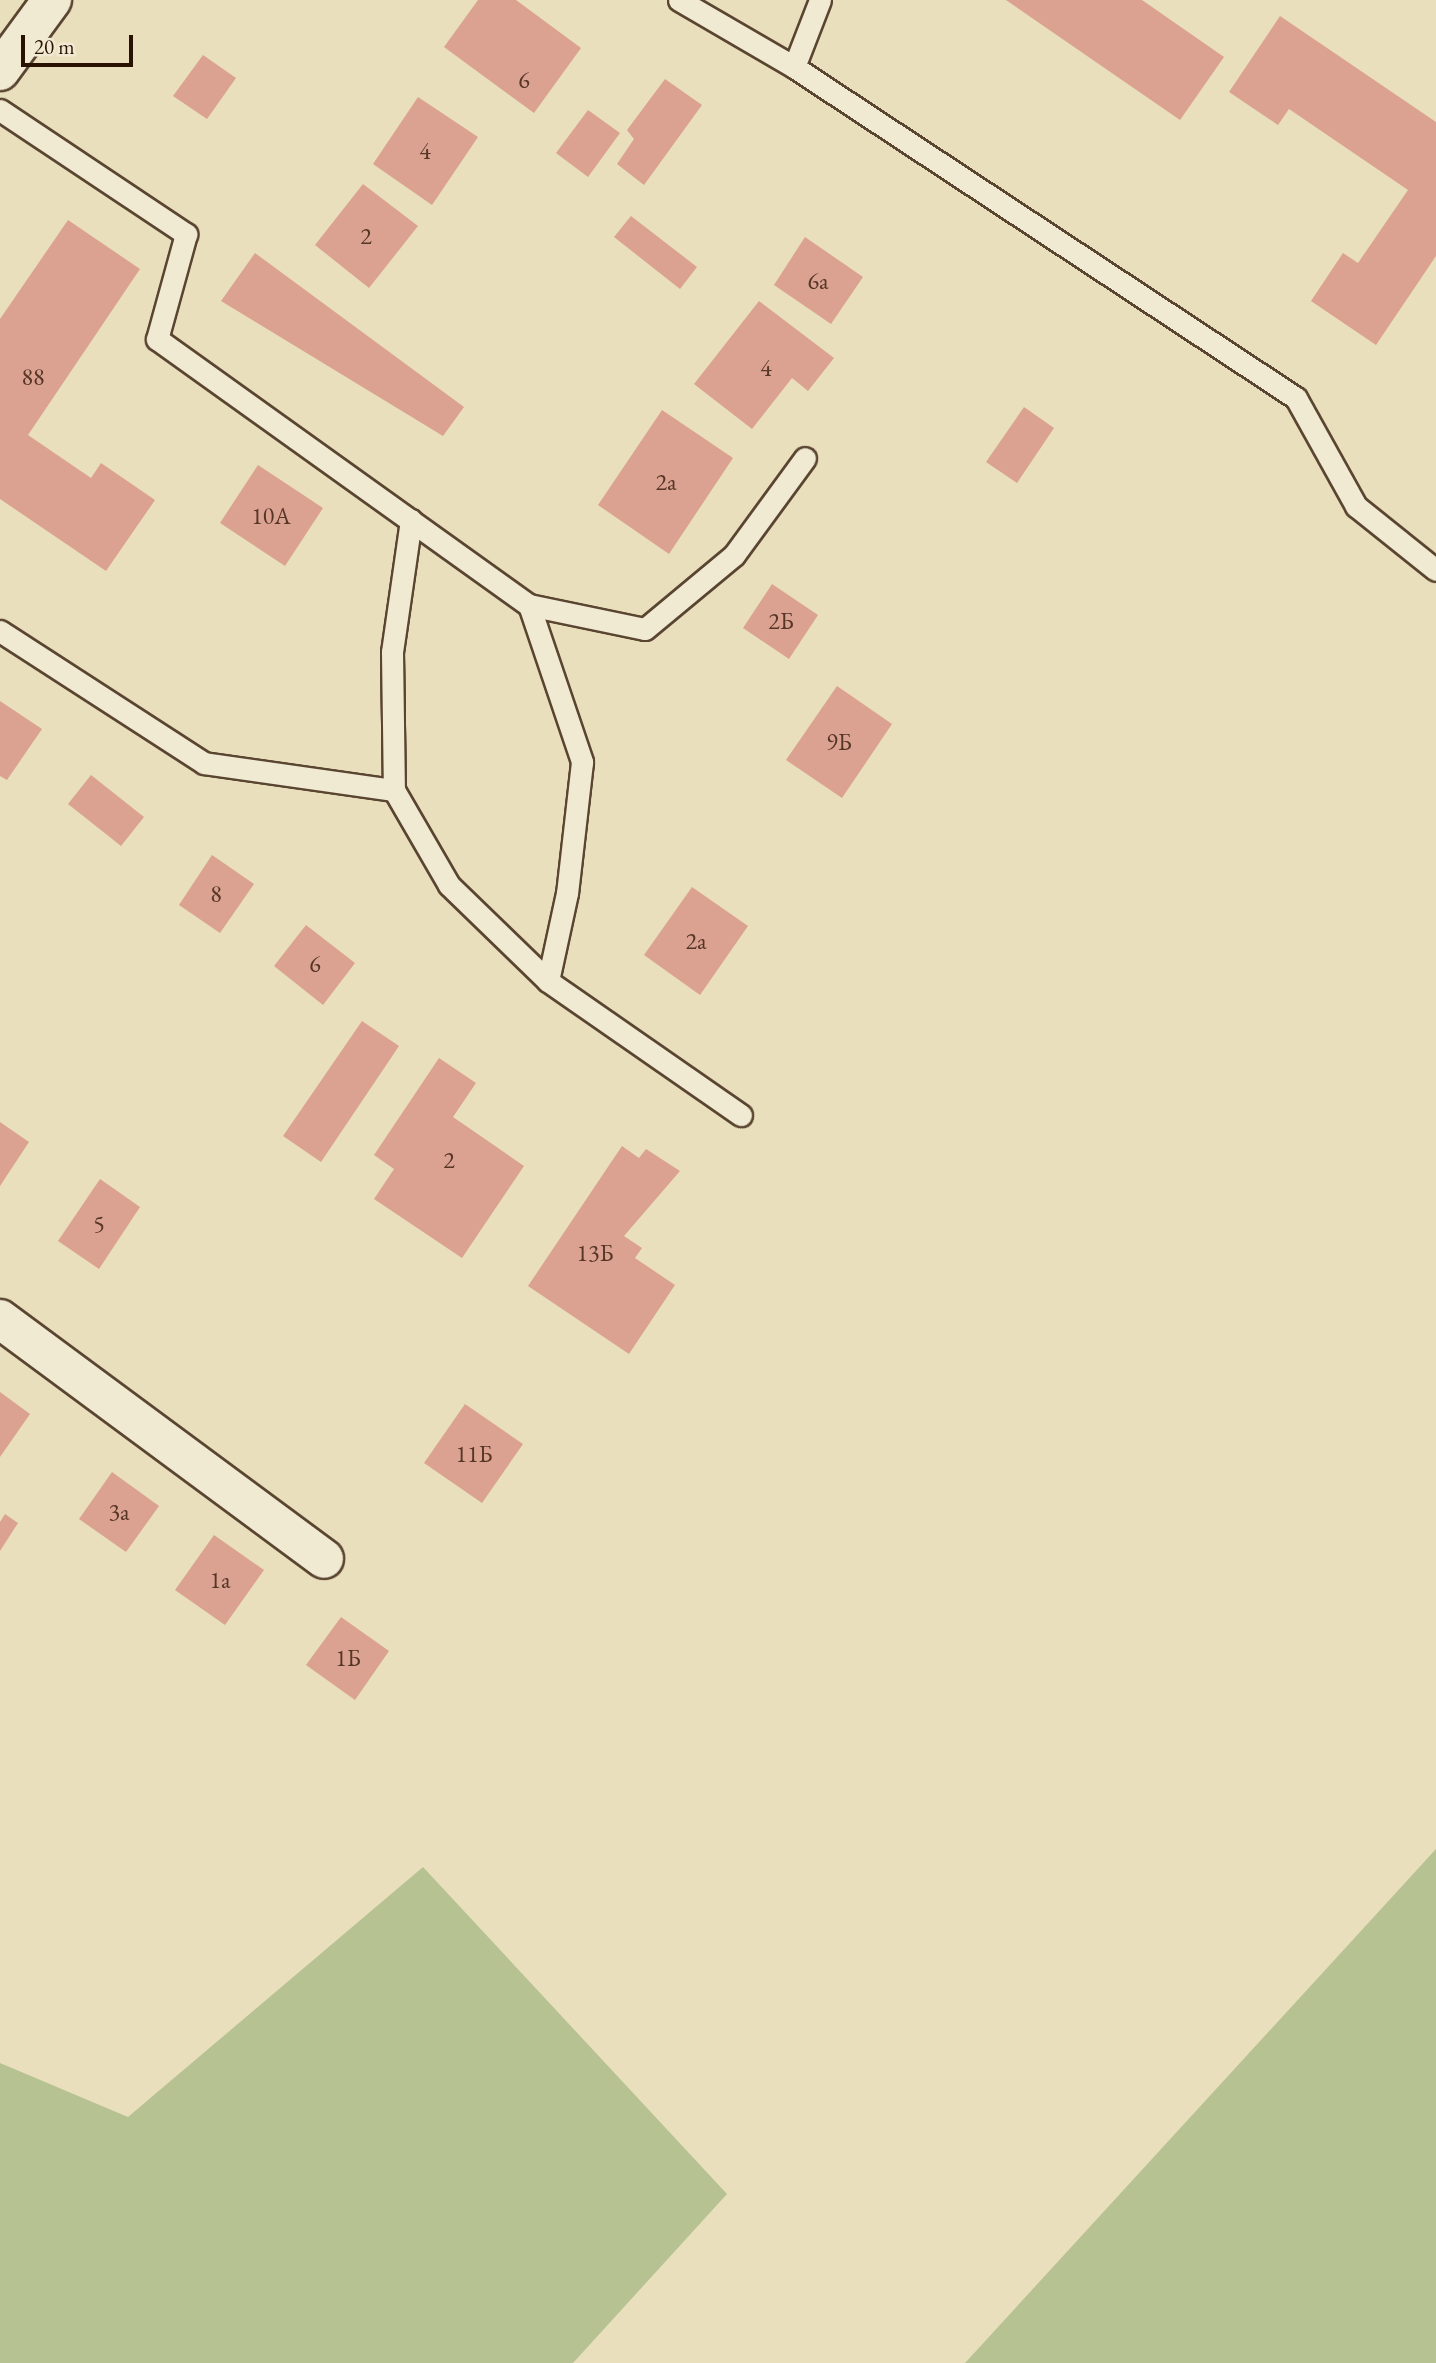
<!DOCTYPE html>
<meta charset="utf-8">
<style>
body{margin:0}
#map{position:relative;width:1436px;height:2363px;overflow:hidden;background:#e9dfbc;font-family:"EB Garamond",serif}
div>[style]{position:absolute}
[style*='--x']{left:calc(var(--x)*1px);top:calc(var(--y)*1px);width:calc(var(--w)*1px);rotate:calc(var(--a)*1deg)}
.green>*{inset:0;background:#b6c291}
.building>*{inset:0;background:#dba291}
.roads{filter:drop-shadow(2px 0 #5a4531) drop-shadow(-2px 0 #5a4531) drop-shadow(0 2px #5a4531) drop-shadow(0 -2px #5a4531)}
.service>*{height:21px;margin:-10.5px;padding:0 10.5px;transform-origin:10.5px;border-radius:10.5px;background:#f1ead3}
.minor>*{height:38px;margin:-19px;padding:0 19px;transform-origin:19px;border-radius:19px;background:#f1ead3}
span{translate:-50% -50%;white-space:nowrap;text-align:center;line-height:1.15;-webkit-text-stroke:6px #f1ead3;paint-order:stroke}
.number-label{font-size:24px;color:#563626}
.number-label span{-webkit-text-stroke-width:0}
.scale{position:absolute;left:21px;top:35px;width:112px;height:32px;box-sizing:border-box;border:4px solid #2a1203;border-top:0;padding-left:9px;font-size:21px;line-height:24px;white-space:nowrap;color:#2a1203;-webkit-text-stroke:5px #f1ead3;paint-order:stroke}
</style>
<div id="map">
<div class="green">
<i style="clip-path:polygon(1436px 1849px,1436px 2363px,965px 2363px)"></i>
<i style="clip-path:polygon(423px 1867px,727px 2194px,573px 2363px,0 2363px,0 2063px,128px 2117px)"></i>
</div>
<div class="building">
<i style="clip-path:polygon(478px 0,516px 0,581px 48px,534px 113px,444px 47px)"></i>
<i style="clip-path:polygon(1006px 0,1142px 0,1224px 57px,1180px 120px)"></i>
<i style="clip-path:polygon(1280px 16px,1436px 122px,1436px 256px,1376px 345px,1311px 301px,1343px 253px,1358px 263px,1408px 190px,1289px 109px,1278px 125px,1229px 92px)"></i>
<i style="clip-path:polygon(203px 55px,236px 78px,207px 119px,173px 96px)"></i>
<i style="clip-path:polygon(665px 79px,702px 105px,644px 185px,617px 164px,634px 139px,627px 130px)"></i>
<i style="clip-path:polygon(418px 97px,478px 137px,432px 205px,373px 164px)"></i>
<i style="clip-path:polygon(588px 110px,620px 133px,588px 177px,556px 153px)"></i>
<i style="clip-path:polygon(363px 184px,418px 226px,369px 288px,315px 245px)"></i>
<i style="clip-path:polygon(631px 216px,697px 267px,680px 289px,614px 237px)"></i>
<i style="clip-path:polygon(68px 220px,140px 269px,28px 435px,91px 478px,101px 463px,155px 500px,106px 571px,0 499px,0 319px)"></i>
<i style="clip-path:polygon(805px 237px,863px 277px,831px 324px,774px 285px)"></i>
<i style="clip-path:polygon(255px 253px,464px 407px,443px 436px,221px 301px)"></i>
<i style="clip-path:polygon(759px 301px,834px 358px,808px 391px,792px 378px,752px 429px,694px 384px)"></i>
<i style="clip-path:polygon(1024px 407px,1054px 428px,1017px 483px,986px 462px)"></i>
<i style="clip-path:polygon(662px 410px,733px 458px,669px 554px,598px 505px)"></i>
<i style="clip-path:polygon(258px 465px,323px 508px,285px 566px,220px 523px)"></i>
<i style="clip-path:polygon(772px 584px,818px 615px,789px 659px,743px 628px)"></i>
<i style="clip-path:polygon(837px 686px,892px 724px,842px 798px,786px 760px)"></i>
<i style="clip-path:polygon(0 701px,42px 729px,7px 780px,0 776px)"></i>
<i style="clip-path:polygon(91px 775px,144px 817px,121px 846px,68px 804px)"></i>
<i style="clip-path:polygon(212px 855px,254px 884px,220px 933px,179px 905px)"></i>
<i style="clip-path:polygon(692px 887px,748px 926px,700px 995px,644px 955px)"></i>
<i style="clip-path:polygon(306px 925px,355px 963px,323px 1005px,274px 966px)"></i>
<i style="clip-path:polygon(362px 1021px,399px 1046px,321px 1162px,283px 1136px)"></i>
<i style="clip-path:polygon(439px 1058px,476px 1083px,453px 1117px,524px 1166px,462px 1258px,374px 1199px,394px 1169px,374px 1155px)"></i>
<i style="clip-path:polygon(0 1122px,29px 1142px,0 1186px)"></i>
<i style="clip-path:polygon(622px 1146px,639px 1158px,646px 1149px,680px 1171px,624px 1236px,642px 1248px,635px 1258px,675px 1285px,629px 1354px,528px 1286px)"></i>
<i style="clip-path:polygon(100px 1179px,140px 1207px,99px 1269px,58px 1241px)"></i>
<i style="clip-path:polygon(0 1392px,30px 1414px,0 1457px)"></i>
<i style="clip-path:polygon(465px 1404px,523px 1444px,482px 1503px,424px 1463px)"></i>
<i style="clip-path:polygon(112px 1472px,159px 1506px,126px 1552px,79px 1519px)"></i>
<i style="clip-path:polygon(5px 1514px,18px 1523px,0 1551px,0 1522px)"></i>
<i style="clip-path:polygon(214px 1535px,264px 1570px,225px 1625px,175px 1590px)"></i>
<i style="clip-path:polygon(341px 1617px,389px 1651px,355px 1700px,306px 1665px)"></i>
</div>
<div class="roads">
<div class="service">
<i style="--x:679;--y:0;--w:133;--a:30.2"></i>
<i style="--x:820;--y:0;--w:72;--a:111.2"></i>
<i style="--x:794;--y:67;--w:601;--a:33.4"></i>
<i style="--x:1296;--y:398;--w:124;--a:60.9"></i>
<i style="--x:1356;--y:506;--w:102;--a:38.7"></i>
<i style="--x:0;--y:110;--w:224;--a:33.7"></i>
<i style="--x:186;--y:234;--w:109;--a:105.4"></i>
<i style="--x:157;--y:339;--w:457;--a:35.6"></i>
<i style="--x:529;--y:605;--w:118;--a:11.7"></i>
<i style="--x:645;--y:629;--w:116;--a:-39.7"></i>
<i style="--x:734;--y:555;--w:120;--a:-53.8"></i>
<i style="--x:411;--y:520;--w:133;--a:98.2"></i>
<i style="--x:392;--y:652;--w:138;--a:89.2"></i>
<i style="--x:394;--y:790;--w:110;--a:59.9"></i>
<i style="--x:449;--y:885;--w:138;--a:44.1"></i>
<i style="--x:529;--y:605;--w:166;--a:71.3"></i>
<i style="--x:582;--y:762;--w:132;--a:96.5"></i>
<i style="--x:567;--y:893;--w:90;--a:102.2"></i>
<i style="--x:548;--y:981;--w:235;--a:34.8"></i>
<i style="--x:0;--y:631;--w:243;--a:32.9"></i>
<i style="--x:204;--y:763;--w:192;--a:8.1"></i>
</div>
<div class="minor">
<i style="--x:0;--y:71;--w:88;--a:-53.8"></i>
<i style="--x:0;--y:1319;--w:403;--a:36.5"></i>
</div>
</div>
<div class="number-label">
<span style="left:524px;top:80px">6</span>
<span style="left:425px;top:151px">4</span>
<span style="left:366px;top:236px">2</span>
<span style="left:818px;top:281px">6а</span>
<span style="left:766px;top:368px">4</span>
<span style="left:33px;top:377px">88</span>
<span style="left:666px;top:482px">2а</span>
<span style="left:271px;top:516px">10А</span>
<span style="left:781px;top:621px">2Б</span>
<span style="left:839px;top:742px">9Б</span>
<span style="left:216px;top:894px">8</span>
<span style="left:696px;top:941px">2а</span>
<span style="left:315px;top:964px">6</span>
<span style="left:449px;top:1160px">2</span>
<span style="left:99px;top:1224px">5</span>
<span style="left:595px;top:1253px">13Б</span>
<span style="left:474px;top:1454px">11Б</span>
<span style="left:119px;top:1512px">3а</span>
<span style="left:220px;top:1580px">1а</span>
<span style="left:348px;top:1658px">1Б</span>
</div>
<div class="scale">20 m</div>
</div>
